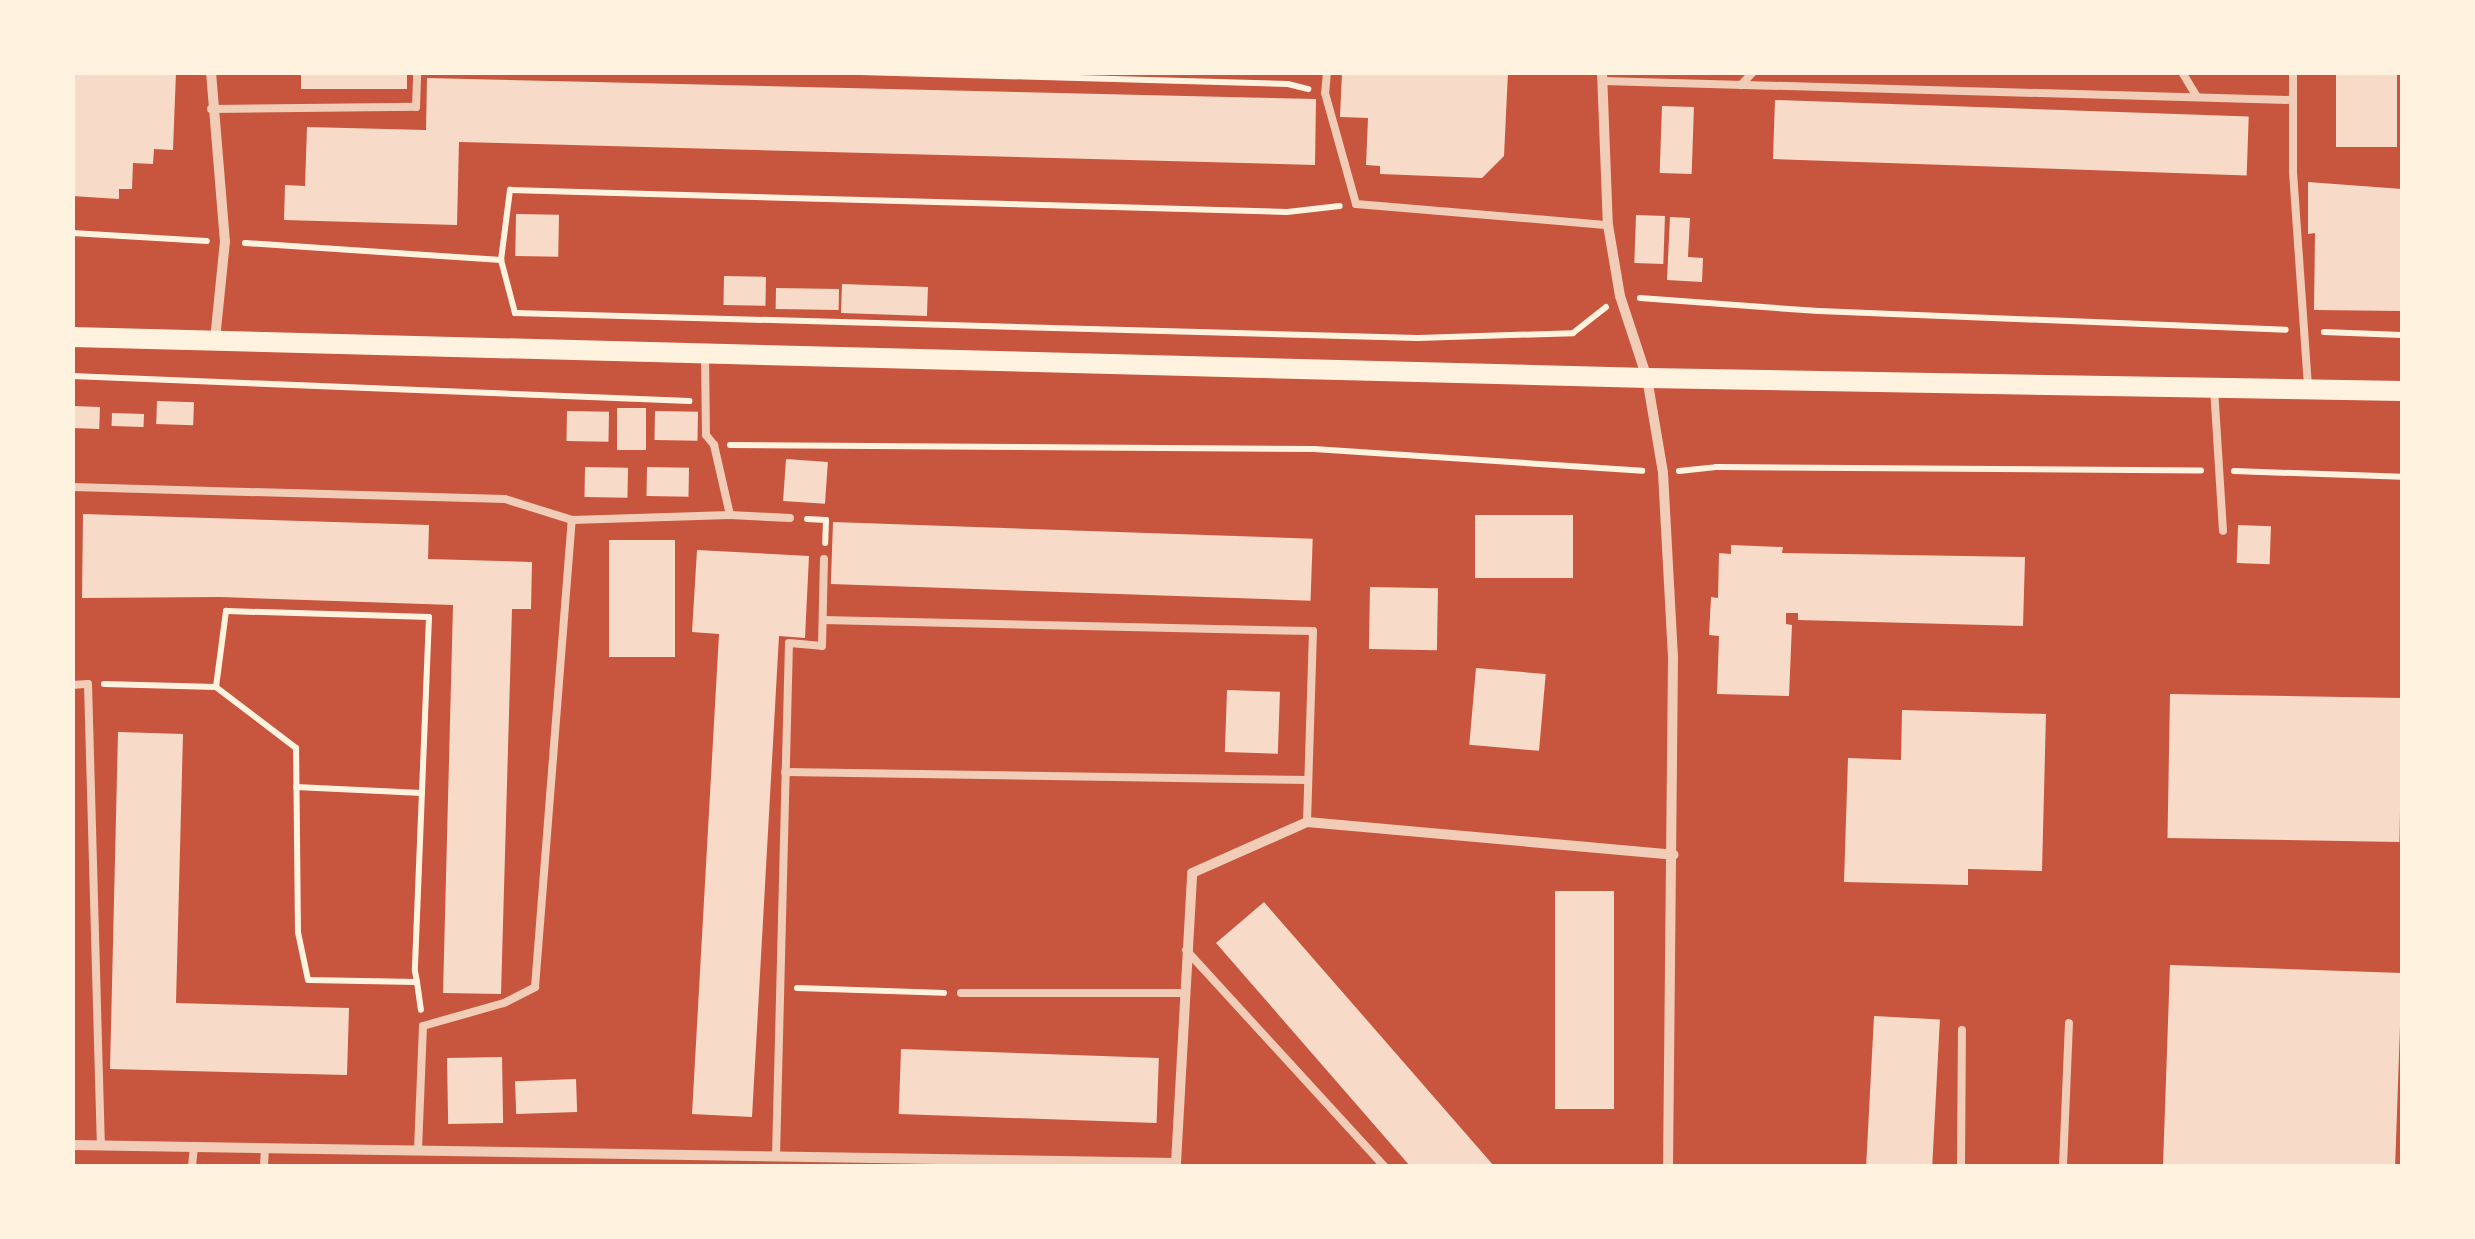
<!DOCTYPE html>
<style>
body{margin:0}
#map{position:relative;width:2475px;height:1239px;overflow:hidden;background:#c8553d;font-family:Overpass,sans-serif}
div>[style]{position:absolute}
.building>*{inset:0;background:#f7dbc8;transform-origin:0 0}
.path>*{height:6px;margin:-3px;padding:0 3px;transform-origin:3px;border-radius:3px;background:#fff3e0}
.service>*{height:8px;margin:-4px;padding:0 4px;transform-origin:4px;border-radius:4px;background:#f1ccb7}
.minor>*{height:10px;margin:-5px;padding:0 5px;transform-origin:5px;border-radius:5px;background:#f1ccb7}
.secondary>*{height:20px;margin:-10px;padding:0 10px;transform-origin:10px;border-radius:10px;background:#fff3e0}
span{translate:-50% -50%;white-space:nowrap;text-align:center;line-height:1.15;-webkit-text-stroke:10px #fff3e0;paint-order:stroke}
.frame{position:absolute;inset:0;border:75px solid #fff3e0;pointer-events:none}
</style>
<div id="map">
<div class="building">
<i style="clip-path:polygon(72px 72px,176px 72px,173px 150px,154px 149px,153px 164px,133px 163px,132px 189px,119px 189px,119px 199px,72px 196px)"></i>
<i style="left:301px;top:72px;width:106px;height:17px"></i>
<i style="clip-path:polygon(1342px 72px,1508px 72px,1504px 156px,1482px 178px,1380px 174px,1380px 166px,1366px 165px,1368px 118px,1340px 117px)"></i>
<i style="left:2336px;top:72px;width:61px;height:75px"></i>
<i style="clip-path:polygon(427px 78px,1316px 99px,1315px 165px,459px 142px,457px 225px,284px 220px,285px 185px,305px 186px,307px 127px,426px 130px)"></i>
<i style="left:1775px;top:100px;width:474px;height:59px;rotate:2deg"></i>
<i style="left:1662px;top:106px;width:32px;height:67px;rotate:2deg"></i>
<i style="clip-path:polygon(2308px 182px,2402px 189px,2402px 311px,2314px 310px,2315px 233px,2308px 234px)"></i>
<i style="left:516px;top:214px;width:43px;height:42px;rotate:1deg"></i>
<i style="left:1636px;top:215px;width:29px;height:48px;rotate:2deg"></i>
<i style="clip-path:polygon(1670px 217px,1690px 218px,1688px 257px,1703px 258px,1702px 282px,1667px 280px)"></i>
<i style="left:724px;top:276px;width:42px;height:29px;rotate:1deg"></i>
<i style="left:842px;top:284px;width:86px;height:29px;rotate:2deg"></i>
<i style="left:776px;top:288px;width:63px;height:21px;rotate:1deg"></i>
<i style="left:157px;top:401px;width:37px;height:23px;rotate:2deg"></i>
<i style="left:73px;top:406px;width:27px;height:22px;rotate:2deg"></i>
<i style="left:617px;top:408px;width:29px;height:42px"></i>
<i style="left:567px;top:411px;width:42px;height:30px;rotate:1deg"></i>
<i style="left:655px;top:411px;width:43px;height:29px;rotate:1deg"></i>
<i style="left:112px;top:413px;width:32px;height:13px;rotate:2deg"></i>
<i style="left:786px;top:459px;width:42px;height:42px;rotate:4deg"></i>
<i style="left:585px;top:467px;width:43px;height:30px;rotate:1deg"></i>
<i style="left:647px;top:467px;width:42px;height:29px;rotate:1deg"></i>
<i style="clip-path:polygon(83px 514px,429px 525px,428px 559px,532px 562px,531px 609px,512px 609px,501px 994px,443px 993px,453px 605px,220px 597px,82px 598px)"></i>
<i style="left:1475px;top:515px;width:98px;height:63px"></i>
<i style="left:833px;top:522px;width:480px;height:62px;rotate:2deg"></i>
<i style="left:2238px;top:525px;width:33px;height:38px;rotate:2deg"></i>
<i style="left:609px;top:540px;width:66px;height:117px"></i>
<i style="clip-path:polygon(1731px 545px,1783px 547px,1782px 553px,2025px 557px,2023px 626px,1798px 620px,1798px 613px,1786px 613px,1786px 624px,1792px 625px,1789px 696px,1717px 694px,1719px 636px,1709px 635px,1711px 597px,1718px 598px,1719px 553px,1731px 554px)"></i>
<i style="clip-path:polygon(697px 550px,809px 556px,805px 638px,779px 636px,752px 1117px,692px 1114px,719px 634px,692px 632px)"></i>
<i style="left:1370px;top:587px;width:68px;height:62px;rotate:1deg"></i>
<i style="left:1476px;top:668px;width:70px;height:77px;rotate:5deg"></i>
<i style="left:1227px;top:690px;width:53px;height:62px;rotate:2deg"></i>
<i style="left:2170px;top:694px;width:232px;height:144px;rotate:1deg"></i>
<i style="clip-path:polygon(1902px 710px,2046px 714px,2042px 871px,1968px 869px,1968px 885px,1844px 882px,1848px 758px,1901px 760px)"></i>
<i style="clip-path:polygon(118px 732px,183px 734px,176px 1003px,349px 1008px,347px 1075px,110px 1069px)"></i>
<i style="left:1555px;top:891px;width:59px;height:218px"></i>
<i style="clip-path:polygon(1264px 902px,1494px 1166px,1410px 1166px,1216px 943px)"></i>
<i style="left:2170px;top:965px;width:232px;height:201px;rotate:2deg"></i>
<i style="left:1874px;top:1016px;width:66px;height:150px;rotate:3deg"></i>
<i style="left:901px;top:1049px;width:258px;height:65px;rotate:2deg"></i>
<i style="left:502px;top:1057px;width:66px;height:55px;rotate:89deg"></i>
<i style="left:576px;top:1079px;width:33px;height:61px;rotate:88deg"></i>
</div>
<div class="path">
<i style="left:860px;top:72px;width:428px;rotate:1.6deg"></i>
<i style="left:1288px;top:84px;width:21px;rotate:14deg"></i>
<i style="left:72px;top:233px;width:135px;rotate:3.4deg"></i>
<i style="left:245px;top:243px;width:257px;rotate:3.8deg"></i>
<i style="left:501px;top:260px;width:55px;rotate:75.2deg"></i>
<i style="left:515px;top:313px;width:903px;rotate:1.59deg"></i>
<i style="left:1418px;top:338px;width:155px;rotate:-1.8deg"></i>
<i style="left:1573px;top:333px;width:42px;rotate:-38.2deg"></i>
<i style="left:501px;top:260px;width:71px;rotate:-82.7deg"></i>
<i style="left:510px;top:190px;width:777px;rotate:1.62deg"></i>
<i style="left:1287px;top:212px;width:53px;rotate:-6.5deg"></i>
<i style="left:1640px;top:298px;width:179px;rotate:4.2deg"></i>
<i style="left:1819px;top:311px;width:467px;rotate:2.3deg"></i>
<i style="left:2324px;top:332px;width:78px;rotate:2.2deg"></i>
<i style="left:72px;top:376px;width:618px;rotate:2.32deg"></i>
<i style="left:730px;top:445px;width:584px;rotate:0.39deg"></i>
<i style="left:1314px;top:449px;width:329px;rotate:3.8deg"></i>
<i style="left:1679px;top:471px;width:37px;rotate:-6deg"></i>
<i style="left:1716px;top:467px;width:485px;rotate:0.4deg"></i>
<i style="left:2234px;top:471px;width:168px;rotate:2deg"></i>
<i style="left:807px;top:519px;width:19px;rotate:3deg"></i>
<i style="left:826px;top:520px;width:23px;rotate:92deg"></i>
<i style="left:104px;top:684px;width:112px;rotate:1.5deg"></i>
<i style="left:296px;top:787px;width:126px;rotate:2.7deg"></i>
<i style="left:417px;top:982px;width:109px;rotate:-178.9deg"></i>
<i style="left:308px;top:980px;width:49px;rotate:-101.8deg"></i>
<i style="left:298px;top:932px;width:184px;rotate:-90.6deg"></i>
<i style="left:296px;top:748px;width:101px;rotate:-142.7deg"></i>
<i style="left:216px;top:687px;width:77px;rotate:-82.5deg"></i>
<i style="left:226px;top:611px;width:203px;rotate:1.7deg"></i>
<i style="left:429px;top:617px;width:354px;rotate:92.3deg"></i>
<i style="left:415px;top:971px;width:11px;rotate:80deg"></i>
<i style="left:417px;top:982px;width:28px;rotate:82deg"></i>
<i style="left:797px;top:988px;width:147px;rotate:1.9deg"></i>
</div>
<div class="service">
<i style="left:1327px;top:72px;width:21px;rotate:95deg"></i>
<i style="left:1325px;top:93px;width:115px;rotate:74.4deg"></i>
<i style="left:1356px;top:204px;width:253px;rotate:4.8deg"></i>
<i style="left:2182px;top:72px;width:29px;rotate:59deg"></i>
<i style="left:2293px;top:72px;width:100px;rotate:90deg"></i>
<i style="left:2293px;top:172px;width:216px;rotate:86deg"></i>
<i style="left:1602px;top:81px;width:691px;rotate:1.58deg"></i>
<i style="left:1741px;top:85px;width:18px;rotate:-47deg"></i>
<i style="left:211px;top:109px;width:205px;rotate:-0.6deg"></i>
<i style="left:416px;top:107px;width:35px;rotate:-88deg"></i>
<i style="left:705px;top:354px;width:81px;rotate:89.3deg"></i>
<i style="left:706px;top:435px;width:13px;rotate:51deg"></i>
<i style="left:714px;top:445px;width:72px;rotate:77.1deg"></i>
<i style="left:2214px;top:388px;width:143px;rotate:86.4deg"></i>
<i style="left:72px;top:487px;width:433px;rotate:1.6deg"></i>
<i style="left:505px;top:499px;width:70px;rotate:17.4deg"></i>
<i style="left:572px;top:520px;width:158px;rotate:-1.8deg"></i>
<i style="left:730px;top:515px;width:60px;rotate:2.9deg"></i>
<i style="left:823px;top:620px;width:490px;rotate:1.3deg"></i>
<i style="left:1313px;top:631px;width:191px;rotate:91.8deg"></i>
<i style="left:72px;top:685px;width:16px;rotate:-4deg"></i>
<i style="left:88px;top:684px;width:461px;rotate:88.4deg"></i>
<i style="left:785px;top:772px;width:523px;rotate:0.88deg"></i>
<i style="left:1186px;top:950px;width:293px;rotate:47.5deg"></i>
<i style="left:961px;top:993px;width:222px"></i>
<i style="left:418px;top:1150px;width:124px;rotate:-87.7deg"></i>
<i style="left:423px;top:1026px;width:84px;rotate:-15.9deg"></i>
<i style="left:504px;top:1003px;width:35px;rotate:-27deg"></i>
<i style="left:535px;top:987px;width:468px;rotate:-85.5deg"></i>
<i style="left:776px;top:1156px;width:513px;rotate:-88.55deg"></i>
<i style="left:789px;top:643px;width:33px;rotate:5deg"></i>
<i style="left:822px;top:646px;width:87px;rotate:-88.7deg"></i>
<i style="left:192px;top:1166px;width:20px;rotate:-84deg"></i>
<i style="left:264px;top:1166px;width:18px;rotate:-87deg"></i>
<i style="left:1961px;top:1166px;width:136px;rotate:-89.6deg"></i>
<i style="left:2063px;top:1166px;width:143px;rotate:-87.6deg"></i>
</div>
<div class="minor">
<i style="left:211px;top:72px;width:170px;rotate:85.3deg"></i>
<i style="left:225px;top:241px;width:100px;rotate:95.8deg"></i>
<i style="left:1602px;top:72px;width:153px;rotate:87.8deg"></i>
<i style="left:1608px;top:225px;width:72px;rotate:80.4deg"></i>
<i style="left:1620px;top:296px;width:86px;rotate:71.8deg"></i>
<i style="left:1647px;top:378px;width:96px;rotate:80.4deg"></i>
<i style="left:1663px;top:473px;width:184px;rotate:86.9deg"></i>
<i style="left:1673px;top:657px;width:509px;rotate:90.56deg"></i>
<i style="left:72px;top:1145px;width:1104px;rotate:0.93deg"></i>
<i style="left:1176px;top:1163px;width:290px;rotate:-86.8deg"></i>
<i style="left:1192px;top:873px;width:126px;rotate:-23.9deg"></i>
<i style="left:1307px;top:822px;width:368px;rotate:5.1deg"></i>
</div>
<div class="secondary">
<i style="left:72px;top:337px;width:1576px;rotate:1.49deg"></i>
<i style="left:1647px;top:378px;width:755px;rotate:0.99deg"></i>
</div>
<div class="frame"></div>
</div>
